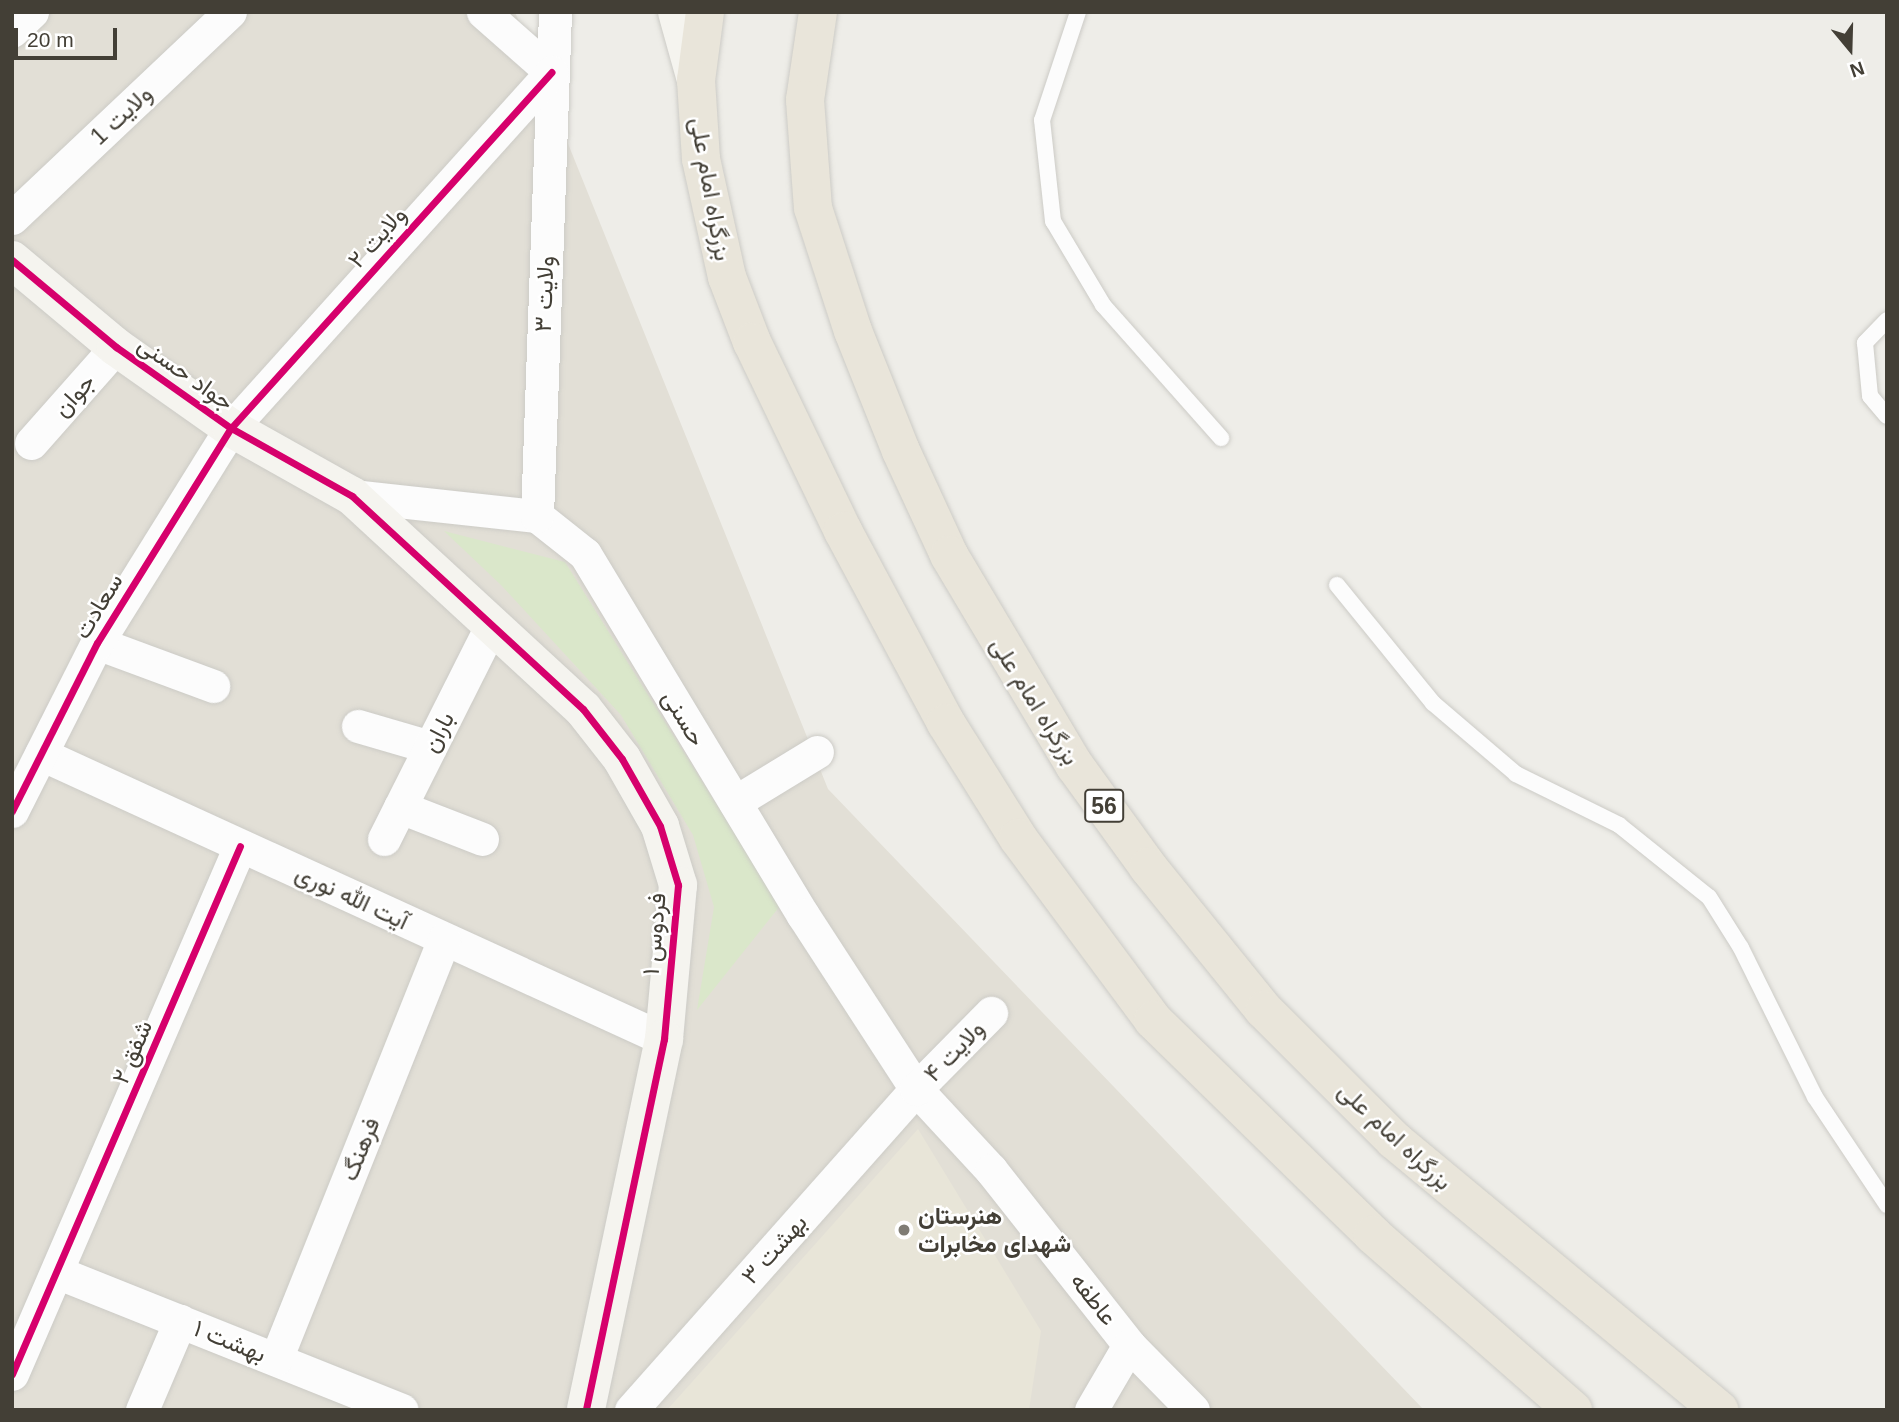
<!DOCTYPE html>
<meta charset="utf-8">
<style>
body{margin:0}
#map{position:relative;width:1899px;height:1422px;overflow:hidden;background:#eeede8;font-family:Arial,Vazirmatn,sans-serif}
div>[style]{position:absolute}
.residential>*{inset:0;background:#e2dfd6}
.education>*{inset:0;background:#e8e5d8}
.green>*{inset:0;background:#dae7ca}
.roads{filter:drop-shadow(0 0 2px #cccbc6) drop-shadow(0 0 2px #cccbc6)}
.lane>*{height:16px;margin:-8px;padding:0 8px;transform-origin:8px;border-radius:8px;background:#fcfcfc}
.street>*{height:33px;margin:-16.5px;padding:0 16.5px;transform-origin:16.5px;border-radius:16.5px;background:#fcfcfc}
.secondary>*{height:38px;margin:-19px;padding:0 19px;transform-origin:19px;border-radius:19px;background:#f5f4ef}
.highway>*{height:38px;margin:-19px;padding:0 19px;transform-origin:19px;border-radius:19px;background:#e9e5da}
.cycleway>*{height:7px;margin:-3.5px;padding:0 3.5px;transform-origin:3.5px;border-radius:3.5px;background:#d6006c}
.dots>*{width:19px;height:19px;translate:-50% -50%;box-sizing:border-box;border:4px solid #fff;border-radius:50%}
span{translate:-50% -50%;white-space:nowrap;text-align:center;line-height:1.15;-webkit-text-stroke:5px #fff;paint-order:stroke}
.shield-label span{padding:2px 5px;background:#fff;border:2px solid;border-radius:5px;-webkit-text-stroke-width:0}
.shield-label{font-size:23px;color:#433f36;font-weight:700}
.street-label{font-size:24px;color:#433f36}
.poi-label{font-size:24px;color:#433f36;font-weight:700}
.left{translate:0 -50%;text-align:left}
.frame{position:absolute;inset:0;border:14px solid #433f36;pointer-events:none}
.north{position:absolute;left:1815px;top:14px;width:70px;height:70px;-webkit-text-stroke:5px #fff;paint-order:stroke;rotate:161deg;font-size:19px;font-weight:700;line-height:28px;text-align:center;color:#433f36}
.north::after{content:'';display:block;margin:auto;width:24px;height:32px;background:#433f36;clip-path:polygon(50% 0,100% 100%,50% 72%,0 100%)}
.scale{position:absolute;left:14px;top:28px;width:103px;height:32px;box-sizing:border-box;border:4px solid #433f36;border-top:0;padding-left:9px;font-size:21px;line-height:24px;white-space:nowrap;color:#433f36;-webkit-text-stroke:5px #fff;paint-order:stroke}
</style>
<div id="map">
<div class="residential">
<i style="clip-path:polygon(12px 12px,515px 12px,828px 789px,1424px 1410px,12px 1410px)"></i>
</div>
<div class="education">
<i style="clip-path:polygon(918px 1129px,1041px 1331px,1029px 1410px,667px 1410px)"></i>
</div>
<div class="green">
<i style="clip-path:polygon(444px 531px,565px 562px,780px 906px,697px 1010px,714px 907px,693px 835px,621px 715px,501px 585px)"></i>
</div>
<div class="roads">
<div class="lane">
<i style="left:1078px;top:12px;width:114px;rotate:108.4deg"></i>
<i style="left:1042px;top:120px;width:102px;rotate:83.8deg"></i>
<i style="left:1053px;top:221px;width:98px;rotate:59.2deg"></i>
<i style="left:1103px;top:305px;width:178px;rotate:48.4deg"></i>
<i style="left:1887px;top:320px;width:32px;rotate:134deg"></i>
<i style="left:1865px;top:343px;width:53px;rotate:84.6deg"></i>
<i style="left:1870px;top:396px;width:26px;rotate:50deg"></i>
<i style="left:1337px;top:585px;width:152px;rotate:50.9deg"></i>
<i style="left:1433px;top:703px;width:109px;rotate:40.5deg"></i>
<i style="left:1516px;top:774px;width:115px;rotate:26.3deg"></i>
<i style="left:1619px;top:825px;width:115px;rotate:38.7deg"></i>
<i style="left:1709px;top:897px;width:60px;rotate:57.9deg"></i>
<i style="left:1741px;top:948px;width:166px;rotate:63.6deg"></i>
<i style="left:1815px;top:1097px;width:130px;rotate:56.3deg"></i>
</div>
<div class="street">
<i style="left:483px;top:12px;width:91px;rotate:41.4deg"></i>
<i style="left:12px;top:31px;width:28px;rotate:-44deg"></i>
<i style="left:12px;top:218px;width:300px;rotate:-43.4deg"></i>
<i style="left:31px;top:443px;width:128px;rotate:-48.5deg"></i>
<i style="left:352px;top:496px;width:186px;rotate:6.2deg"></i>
<i style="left:537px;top:516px;width:61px;rotate:38.4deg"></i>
<i style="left:585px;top:554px;width:422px;rotate:58.9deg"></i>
<i style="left:803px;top:915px;width:207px;rotate:57deg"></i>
<i style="left:916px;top:1089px;width:110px;rotate:47.2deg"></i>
<i style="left:991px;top:1170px;width:223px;rotate:51.7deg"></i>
<i style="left:1129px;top:1345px;width:91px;rotate:45.4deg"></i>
<i style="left:537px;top:516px;width:504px;rotate:-87.95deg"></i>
<i style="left:97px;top:643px;width:124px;rotate:20.3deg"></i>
<i style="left:358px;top:726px;width:75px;rotate:16.3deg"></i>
<i style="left:41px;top:754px;width:685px;rotate:24.58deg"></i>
<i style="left:735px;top:802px;width:96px;rotate:-31.4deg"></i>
<i style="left:400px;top:807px;width:88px;rotate:21.3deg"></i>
<i style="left:12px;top:811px;width:188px;rotate:-63.2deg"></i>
<i style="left:97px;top:643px;width:253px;rotate:-58.1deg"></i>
<i style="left:231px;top:428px;width:479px;rotate:-48deg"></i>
<i style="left:384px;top:839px;width:241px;rotate:-63.3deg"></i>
<i style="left:59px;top:1273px;width:369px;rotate:21.8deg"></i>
<i style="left:276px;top:1359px;width:452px;rotate:-68.2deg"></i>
<i style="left:12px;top:1374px;width:575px;rotate:-66.64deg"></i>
<i style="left:142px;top:1410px;width:97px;rotate:-66.9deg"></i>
<i style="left:631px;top:1410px;width:429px;rotate:-48.4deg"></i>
<i style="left:916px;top:1089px;width:107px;rotate:-45.4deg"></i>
<i style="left:1091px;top:1410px;width:75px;rotate:-59.7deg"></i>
</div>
<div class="secondary">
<i style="left:677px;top:12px;width:71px;rotate:74.4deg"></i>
<i style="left:12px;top:260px;width:136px;rotate:39.9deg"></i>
<i style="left:116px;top:347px;width:141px;rotate:35.2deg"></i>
<i style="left:231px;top:428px;width:139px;rotate:29.3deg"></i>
<i style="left:352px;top:496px;width:314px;rotate:42.7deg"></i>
<i style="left:583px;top:709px;width:63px;rotate:52deg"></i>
<i style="left:622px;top:759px;width:77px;rotate:60.4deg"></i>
<i style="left:660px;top:826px;width:62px;rotate:73deg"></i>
<i style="left:678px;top:885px;width:155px;rotate:95.2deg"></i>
<i style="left:664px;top:1039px;width:379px;rotate:101.9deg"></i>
</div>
<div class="highway">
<i style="left:705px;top:12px;width:69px;rotate:97.5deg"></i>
<i style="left:696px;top:80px;width:79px;rotate:86.4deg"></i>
<i style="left:701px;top:159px;width:121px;rotate:77.6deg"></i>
<i style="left:727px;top:277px;width:70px;rotate:69deg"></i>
<i style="left:752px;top:342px;width:210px;rotate:64.3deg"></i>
<i style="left:843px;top:531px;width:218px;rotate:61.8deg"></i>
<i style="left:946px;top:723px;width:136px;rotate:57.9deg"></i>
<i style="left:1018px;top:838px;width:227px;rotate:53.4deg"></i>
<i style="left:1153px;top:1020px;width:308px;rotate:44.3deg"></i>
<i style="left:1373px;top:1235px;width:266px;rotate:41.2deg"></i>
<i style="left:818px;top:12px;width:89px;rotate:98.4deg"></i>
<i style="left:805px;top:100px;width:108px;rotate:85.8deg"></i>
<i style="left:813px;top:208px;width:129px;rotate:72deg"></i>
<i style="left:853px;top:331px;width:129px;rotate:68.2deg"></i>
<i style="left:901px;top:451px;width:115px;rotate:65.2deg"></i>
<i style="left:949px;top:555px;width:246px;rotate:59.2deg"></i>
<i style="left:1075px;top:766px;width:125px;rotate:54.1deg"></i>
<i style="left:1148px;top:867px;width:184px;rotate:51deg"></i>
<i style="left:1264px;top:1010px;width:184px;rotate:45deg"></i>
<i style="left:1394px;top:1140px;width:423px;rotate:39.7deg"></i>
</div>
</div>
<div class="cycleway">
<i style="left:12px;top:260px;width:136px;rotate:39.9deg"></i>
<i style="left:116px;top:347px;width:141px;rotate:35.2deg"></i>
<i style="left:231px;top:428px;width:139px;rotate:29.3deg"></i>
<i style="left:352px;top:496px;width:314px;rotate:42.7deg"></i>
<i style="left:583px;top:709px;width:63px;rotate:52deg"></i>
<i style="left:622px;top:759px;width:77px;rotate:60.4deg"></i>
<i style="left:660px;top:826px;width:62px;rotate:73deg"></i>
<i style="left:678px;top:885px;width:155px;rotate:95.2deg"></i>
<i style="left:664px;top:1039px;width:379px;rotate:101.9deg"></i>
<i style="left:12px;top:811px;width:188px;rotate:-63.2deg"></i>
<i style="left:97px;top:643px;width:253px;rotate:-58.1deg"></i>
<i style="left:231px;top:428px;width:479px;rotate:-48deg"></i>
<i style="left:12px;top:1374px;width:575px;rotate:-66.64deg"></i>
</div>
<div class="dots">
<i style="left:904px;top:1230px;background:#7f7c74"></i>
</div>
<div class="shield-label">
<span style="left:1104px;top:806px">56</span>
</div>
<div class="street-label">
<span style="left:121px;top:115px;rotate:-43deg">ولایت 1</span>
<span style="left:711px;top:189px;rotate:80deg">بزرگراه امام علی</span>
<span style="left:377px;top:237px;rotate:-48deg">ولایت ۲</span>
<span style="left:544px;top:294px;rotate:-88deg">ولایت ۳</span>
<span style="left:186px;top:373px;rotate:35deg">جواد حسنی</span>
<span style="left:74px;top:395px;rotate:-48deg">جوان</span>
<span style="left:98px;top:606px;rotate:-59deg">سعادت</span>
<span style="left:1035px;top:701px;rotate:58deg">بزرگراه امام علی</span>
<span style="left:684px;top:718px;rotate:59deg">حسنی</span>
<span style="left:438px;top:732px;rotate:-63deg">باران</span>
<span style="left:352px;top:897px;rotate:25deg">آیت الله نوری</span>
<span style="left:654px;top:934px;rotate:-85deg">فردوس ۱</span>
<span style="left:954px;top:1051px;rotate:-46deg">ولایت ۴</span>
<span style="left:132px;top:1052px;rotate:-67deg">شفق ۲</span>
<span style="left:1395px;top:1136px;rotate:43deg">بزرگراه امام علی</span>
<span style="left:360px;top:1149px;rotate:-68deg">فرهنگ</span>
<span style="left:774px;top:1249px;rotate:-48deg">بهشت ۳</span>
<span style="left:1094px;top:1299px;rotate:52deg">عاطفه</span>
<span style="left:230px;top:1341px;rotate:22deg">بهشت ۱</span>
</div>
<div class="poi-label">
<span class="left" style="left:918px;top:1230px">هنرستان<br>شهدای مخابرات</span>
</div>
<div class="frame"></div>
<div class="north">N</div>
<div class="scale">20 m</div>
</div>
